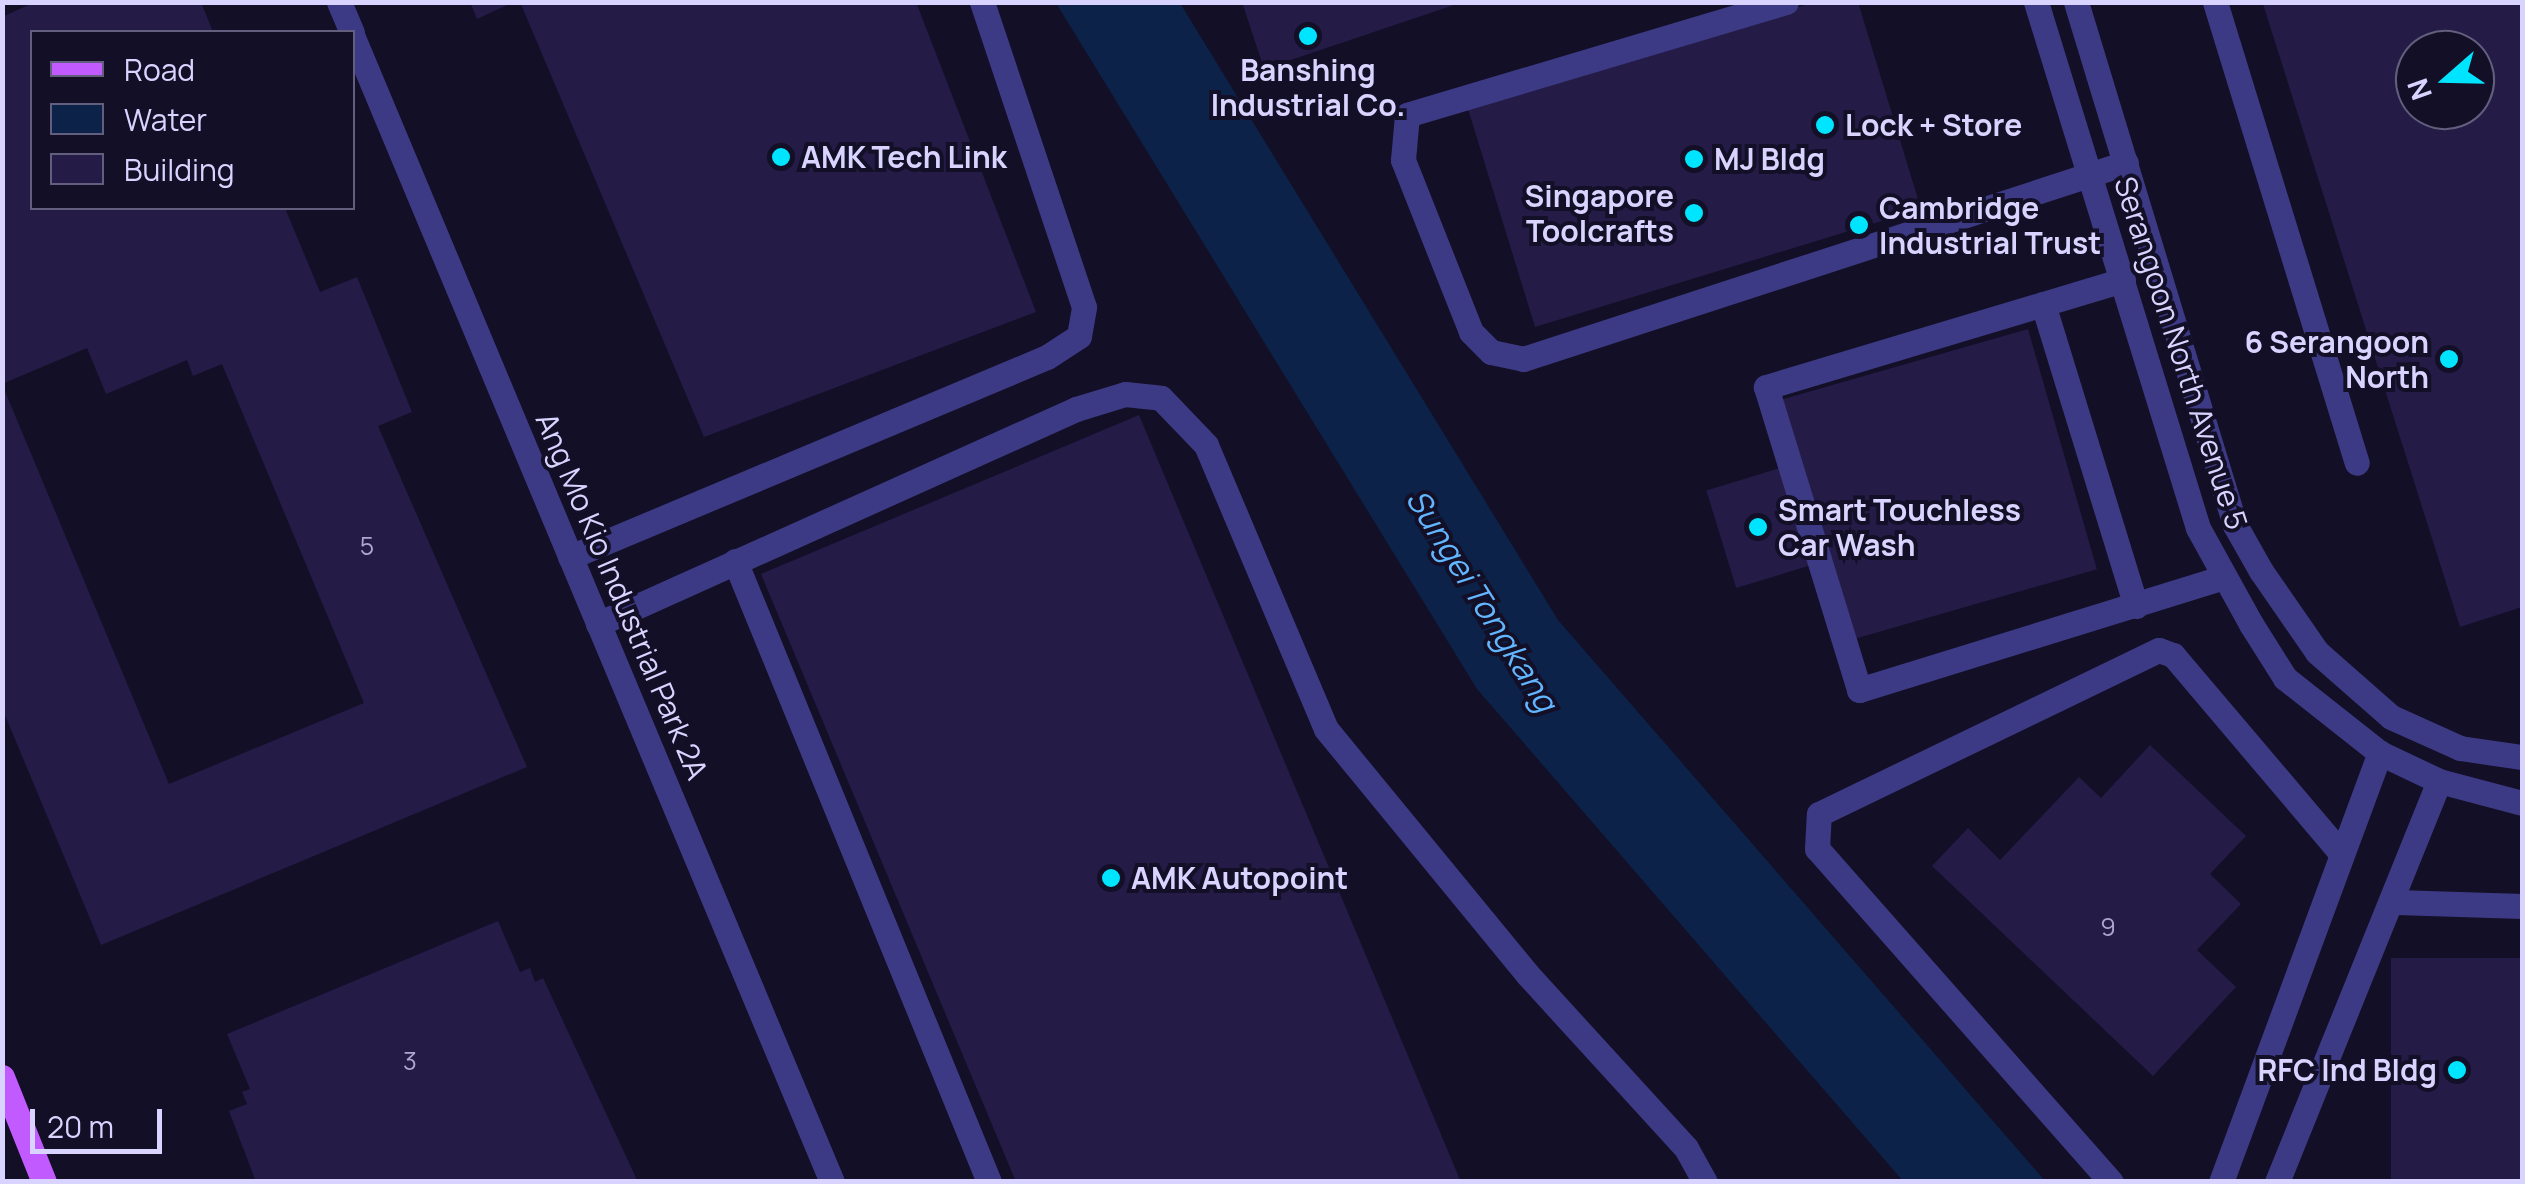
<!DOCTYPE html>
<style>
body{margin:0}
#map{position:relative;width:2525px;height:1184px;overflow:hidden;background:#130f26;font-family:Manrope,sans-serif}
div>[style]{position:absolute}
.water>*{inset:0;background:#0c2248}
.building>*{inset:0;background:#241b47;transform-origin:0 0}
.minor>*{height:25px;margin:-12.5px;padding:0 12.5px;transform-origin:12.5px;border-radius:12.5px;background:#3d3a85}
.major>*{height:25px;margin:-12.5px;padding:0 12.5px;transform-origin:12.5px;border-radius:12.5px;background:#c25bff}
.dots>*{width:28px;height:28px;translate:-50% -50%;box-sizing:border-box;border:5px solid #130f26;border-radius:50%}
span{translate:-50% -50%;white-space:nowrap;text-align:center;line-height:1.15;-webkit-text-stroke:8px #130f26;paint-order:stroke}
.number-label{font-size:25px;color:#aca6d1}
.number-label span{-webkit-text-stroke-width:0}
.poi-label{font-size:30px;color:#d9d4ff;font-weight:700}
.left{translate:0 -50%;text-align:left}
.right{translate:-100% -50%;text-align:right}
.street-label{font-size:30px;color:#d9d4ff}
.water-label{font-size:32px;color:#62b6ff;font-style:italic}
.frame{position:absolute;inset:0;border:5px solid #d9d4ff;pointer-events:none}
.legend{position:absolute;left:30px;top:30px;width:325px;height:180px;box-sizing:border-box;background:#130f26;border:2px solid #625e7d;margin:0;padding:12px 18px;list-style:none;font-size:30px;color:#d9d4ff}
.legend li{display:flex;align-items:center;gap:20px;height:50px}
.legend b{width:50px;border:2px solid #625e7d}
.north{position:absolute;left:2395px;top:30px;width:100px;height:100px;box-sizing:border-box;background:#130f26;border:2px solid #625e7d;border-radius:50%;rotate:250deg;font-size:28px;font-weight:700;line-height:40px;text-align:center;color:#d9d4ff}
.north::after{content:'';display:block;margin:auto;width:35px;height:45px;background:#00e5ff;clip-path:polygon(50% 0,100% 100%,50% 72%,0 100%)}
.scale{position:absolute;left:30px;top:1109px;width:132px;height:45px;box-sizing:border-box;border:5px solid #d9d4ff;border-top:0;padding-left:12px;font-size:30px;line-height:35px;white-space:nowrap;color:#d9d4ff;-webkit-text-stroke:8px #130f26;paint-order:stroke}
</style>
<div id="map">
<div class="water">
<i style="clip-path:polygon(1056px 3px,1180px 3px,1558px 620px,2045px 1181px,1903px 1181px,1477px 689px)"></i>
</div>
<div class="building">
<i style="clip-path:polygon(35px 2px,201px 2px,213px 32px,32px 32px,32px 208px,285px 208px,320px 292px,357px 277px,412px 412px,378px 426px,527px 767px,101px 945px,2px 708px,2px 384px,169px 784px,364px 703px,222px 364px,193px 376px,187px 360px,106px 394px,87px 348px,2px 384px,2px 17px)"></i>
<i style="clip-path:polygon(470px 2px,514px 2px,477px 19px)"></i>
<i style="clip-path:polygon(520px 2px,916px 2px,1036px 312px,704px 437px)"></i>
<i style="clip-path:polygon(1242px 2px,1460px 2px,1460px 3px,1264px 69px)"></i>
<i style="clip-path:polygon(1815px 2px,1858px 2px,1921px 209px,1535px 327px,1468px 109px)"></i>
<i style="clip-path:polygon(evenodd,2522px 2px,2522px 607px,2460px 627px,2263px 4px,2522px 2px,2415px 50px,2475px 50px,2475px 110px,2415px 110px,2415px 50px)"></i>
<i style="left:2028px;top:329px;width:250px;height:257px;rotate:74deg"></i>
<i style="clip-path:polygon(1139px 415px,1461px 1182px,1016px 1182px,761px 574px)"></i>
<i style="left:1780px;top:468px;width:102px;height:77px;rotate:73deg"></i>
<i style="clip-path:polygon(2150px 745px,2246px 836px,2210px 874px,2241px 904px,2197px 950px,2236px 987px,2153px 1076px,1932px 866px,1968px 828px,2000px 860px,2079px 777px,2101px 798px)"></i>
<i style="clip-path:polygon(498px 921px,520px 972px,530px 968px,535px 982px,543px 978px,638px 1182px,256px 1182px,229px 1111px,247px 1104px,242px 1092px,250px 1089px,227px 1034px)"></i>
<i style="left:2391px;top:958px;width:131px;height:224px"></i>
</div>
<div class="minor">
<i style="left:339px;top:2px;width:33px;rotate:67deg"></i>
<i style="left:1786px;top:2px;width:395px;rotate:163.4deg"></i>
<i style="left:1407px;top:115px;width:45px;rotate:95.1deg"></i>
<i style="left:1403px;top:160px;width:185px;rotate:68.4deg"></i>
<i style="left:1471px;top:332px;width:28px;rotate:45deg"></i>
<i style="left:1491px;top:352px;width:33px;rotate:12deg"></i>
<i style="left:1523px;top:359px;width:634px;rotate:-18.01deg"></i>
<i style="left:2036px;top:2px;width:550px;rotate:72.88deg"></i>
<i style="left:2198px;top:528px;width:110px;rotate:61.1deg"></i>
<i style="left:2251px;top:624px;width:64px;rotate:57.8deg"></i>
<i style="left:2285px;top:678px;width:121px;rotate:38.3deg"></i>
<i style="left:2380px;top:753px;width:65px;rotate:25.4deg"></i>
<i style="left:2439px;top:781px;width:86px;rotate:14.8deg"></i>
<i style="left:2076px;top:2px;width:547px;rotate:73.09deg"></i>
<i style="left:2235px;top:525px;width:53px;rotate:60.5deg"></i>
<i style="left:2261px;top:571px;width:98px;rotate:55.3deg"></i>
<i style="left:2317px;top:652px;width:98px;rotate:41.3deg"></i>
<i style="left:2391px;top:717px;width:76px;rotate:24.2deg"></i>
<i style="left:2460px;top:748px;width:63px;rotate:8.3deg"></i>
<i style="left:2215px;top:2px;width:482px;rotate:72.9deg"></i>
<i style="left:352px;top:35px;width:1243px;rotate:67.29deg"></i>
<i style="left:2123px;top:280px;width:373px;rotate:163.3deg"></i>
<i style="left:1766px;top:387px;width:317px;rotate:72.9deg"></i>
<i style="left:1859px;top:690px;width:381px;rotate:-17.2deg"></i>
<i style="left:2043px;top:304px;width:316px;rotate:72.9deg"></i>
<i style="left:570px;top:557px;width:517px;rotate:-22.75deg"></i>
<i style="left:1047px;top:357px;width:38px;rotate:-33deg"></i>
<i style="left:1079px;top:336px;width:29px;rotate:-80deg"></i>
<i style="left:1084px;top:307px;width:322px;rotate:-108.5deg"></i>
<i style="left:735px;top:561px;width:671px;rotate:67.75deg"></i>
<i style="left:598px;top:624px;width:524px;rotate:-24.22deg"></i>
<i style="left:1076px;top:409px;width:51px;rotate:-17deg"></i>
<i style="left:1125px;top:394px;width:36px;rotate:6deg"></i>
<i style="left:1161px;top:398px;width:65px;rotate:46.2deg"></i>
<i style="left:1206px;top:445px;width:308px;rotate:67.1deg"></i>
<i style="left:1326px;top:729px;width:318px;rotate:50.6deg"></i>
<i style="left:1528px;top:975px;width:234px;rotate:47.6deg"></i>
<i style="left:1686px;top:1148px;width:39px;rotate:61deg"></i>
<i style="left:2396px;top:902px;width:126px;rotate:1.8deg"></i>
<i style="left:2111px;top:1182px;width:444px;rotate:-131.4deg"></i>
<i style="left:1817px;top:849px;width:35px;rotate:-87deg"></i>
<i style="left:1819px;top:814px;width:377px;rotate:-25.8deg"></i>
<i style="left:2159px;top:650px;width:15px;rotate:20deg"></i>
<i style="left:2173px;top:655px;width:260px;rotate:49.7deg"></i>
<i style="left:2221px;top:1182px;width:458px;rotate:-69.7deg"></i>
<i style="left:2277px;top:1182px;width:432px;rotate:-68deg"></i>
</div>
<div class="major">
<i style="left:2px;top:1077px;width:113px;rotate:68.2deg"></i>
</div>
<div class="dots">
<i style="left:1308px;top:36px;background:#00e5ff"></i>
<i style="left:1825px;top:125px;background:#00e5ff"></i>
<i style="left:781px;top:157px;background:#00e5ff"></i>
<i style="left:1694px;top:159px;background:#00e5ff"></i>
<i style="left:1694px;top:213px;background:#00e5ff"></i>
<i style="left:1859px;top:225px;background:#00e5ff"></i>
<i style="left:2449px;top:359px;background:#00e5ff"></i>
<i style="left:1758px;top:527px;background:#00e5ff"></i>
<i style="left:1111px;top:878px;background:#00e5ff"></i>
<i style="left:2457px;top:1070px;background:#00e5ff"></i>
</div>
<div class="number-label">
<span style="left:367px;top:546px">5</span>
<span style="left:2108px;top:927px">9</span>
<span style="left:410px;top:1061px">3</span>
</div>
<div class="poi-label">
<span style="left:1308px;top:87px">Banshing<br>Industrial Co.</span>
<span class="left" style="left:1845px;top:125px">Lock + Store</span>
<span class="left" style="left:801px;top:157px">AMK Tech Link</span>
<span class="left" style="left:1714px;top:159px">MJ Bldg</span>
<span class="right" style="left:1674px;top:213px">Singapore<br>Toolcrafts</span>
<span class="left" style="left:1879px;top:225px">Cambridge<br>Industrial Trust</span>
<span class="right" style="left:2429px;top:359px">6 Serangoon<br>North</span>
<span class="left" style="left:1778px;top:527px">Smart Touchless<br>Car Wash</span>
<span class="left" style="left:1131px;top:878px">AMK Autopoint</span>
<span class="right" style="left:2437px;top:1070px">RFC Ind Bldg</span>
</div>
<div class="street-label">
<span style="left:2181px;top:353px;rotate:72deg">Serangoon North Avenue 5</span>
<span style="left:622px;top:596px;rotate:67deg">Ang Mo Kio Industrial Park 2A</span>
</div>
<div class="water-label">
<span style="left:1482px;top:600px;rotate:58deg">Sungei Tongkang</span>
</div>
<div class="frame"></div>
<ul class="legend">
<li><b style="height:12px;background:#c25bff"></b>Road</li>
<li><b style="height:28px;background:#0c2248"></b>Water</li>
<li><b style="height:28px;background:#241b47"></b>Building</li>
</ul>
<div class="north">N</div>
<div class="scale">20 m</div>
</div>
